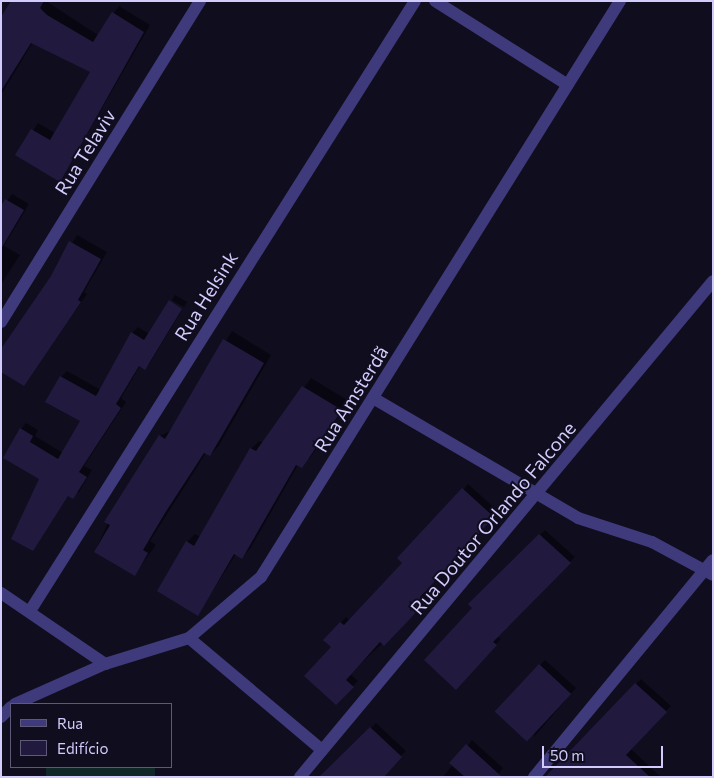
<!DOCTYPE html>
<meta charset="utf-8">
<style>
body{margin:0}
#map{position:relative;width:714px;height:778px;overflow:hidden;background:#100d1e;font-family:Commissioner,sans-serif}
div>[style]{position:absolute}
.green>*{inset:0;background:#102727;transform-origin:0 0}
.shadow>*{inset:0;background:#0007;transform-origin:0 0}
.building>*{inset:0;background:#221a3e;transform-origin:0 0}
.minor>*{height:12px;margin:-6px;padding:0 6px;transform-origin:6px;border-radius:6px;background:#3e3a7b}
span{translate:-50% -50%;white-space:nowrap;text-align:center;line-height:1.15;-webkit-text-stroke:4px #100d1e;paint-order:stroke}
.street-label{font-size:19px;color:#d2ccfd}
.frame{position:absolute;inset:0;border:2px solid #d2ccfd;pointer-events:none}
.legend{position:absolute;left:10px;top:703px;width:162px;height:65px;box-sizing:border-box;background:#100d1e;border:1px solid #5e5977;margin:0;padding:6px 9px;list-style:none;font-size:15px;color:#d2ccfd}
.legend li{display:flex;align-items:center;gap:10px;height:25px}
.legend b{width:25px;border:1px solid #5e5977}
.scale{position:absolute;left:542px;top:746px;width:121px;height:22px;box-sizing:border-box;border:2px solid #d2ccfd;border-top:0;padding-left:6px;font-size:15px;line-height:18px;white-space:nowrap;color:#d2ccfd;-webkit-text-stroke:4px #100d1e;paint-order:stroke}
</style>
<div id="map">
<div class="green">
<i style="left:46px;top:767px;width:109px;height:10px"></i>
</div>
<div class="shadow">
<i style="clip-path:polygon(13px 1px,46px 1px,98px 35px,119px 6px,150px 25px,60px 181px,17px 155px,38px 123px,55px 133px,91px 71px,33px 42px,1px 95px,1px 21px)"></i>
<i style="clip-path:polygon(12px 194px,29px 204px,4px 246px,20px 255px,2px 283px,1px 209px)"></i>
<i style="clip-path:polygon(77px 235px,107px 252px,84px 292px,87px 294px,24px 384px,53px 276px)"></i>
<i style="left:175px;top:295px;width:14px;height:6px;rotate:30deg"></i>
<i style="clip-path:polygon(169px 302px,182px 310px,150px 363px,144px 368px,140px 366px,121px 398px,126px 402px,84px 466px,92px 470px,79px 492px,69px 495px,32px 549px,41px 478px,21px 429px,26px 423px,38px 430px,35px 436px,63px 453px,82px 420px,61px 377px,67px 371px,101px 390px,132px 333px,138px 327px,149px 334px)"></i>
<i style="clip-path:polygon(232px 331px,271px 355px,218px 447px,210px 455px,206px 453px,150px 541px,156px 545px,134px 575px,95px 551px,119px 499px,160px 436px,172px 430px)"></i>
<i style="clip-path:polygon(311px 378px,349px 401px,310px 458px,298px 465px,250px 549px,242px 557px,236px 554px,198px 614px,187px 542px,195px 534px,201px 537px,251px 449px,259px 441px,264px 443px)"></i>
<i style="clip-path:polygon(468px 484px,498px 511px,424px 591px,430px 596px,413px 614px,350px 674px,358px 681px,336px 703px,332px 647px,325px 640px,346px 617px,350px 621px,404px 563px)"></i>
<i style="clip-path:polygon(545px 530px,575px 557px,497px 636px,501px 639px,461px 683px,474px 608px,470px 604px)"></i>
<i style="clip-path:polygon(545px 660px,576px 688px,534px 737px,540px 665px)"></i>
<i style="clip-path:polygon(641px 679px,671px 706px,631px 749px,661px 777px,546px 777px)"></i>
<i style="clip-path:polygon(376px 723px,406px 751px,379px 777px,325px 772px)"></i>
<i style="clip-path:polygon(472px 740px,503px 768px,496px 777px,443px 777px)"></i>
</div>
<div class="building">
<i style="clip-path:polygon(11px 1px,44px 1px,40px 8px,47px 15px,93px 42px,112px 12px,144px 32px,60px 182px,15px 155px,31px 129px,50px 140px,90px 72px,31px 43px,1px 91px,1px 17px)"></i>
<i style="clip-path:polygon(5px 199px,24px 210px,1px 249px,1px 206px)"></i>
<i style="clip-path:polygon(69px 241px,101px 259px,78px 300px,81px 302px,24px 386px,1px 372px,1px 349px,51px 276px)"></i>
<i style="clip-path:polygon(169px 300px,182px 309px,145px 370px,139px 366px,116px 404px,121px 408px,79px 472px,87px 477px,73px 499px,68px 496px,33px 551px,11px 539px,39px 479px,3px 458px,20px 428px,33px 436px,30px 442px,58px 459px,80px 421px,45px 402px,60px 376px,96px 396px,131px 332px,144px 340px)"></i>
<i style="clip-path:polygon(223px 339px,264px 363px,210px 456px,204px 453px,165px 513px,143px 550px,148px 553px,135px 576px,94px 552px,110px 525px,104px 522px,159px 435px,165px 439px)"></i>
<i style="clip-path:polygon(302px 386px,342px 410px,302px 468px,296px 465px,242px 559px,234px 554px,198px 616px,157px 591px,186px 541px,194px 546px,250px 448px,256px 451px)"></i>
<i style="clip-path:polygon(462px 488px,494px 517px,420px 597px,425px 602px,408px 621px,384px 646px,380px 642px,346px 680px,354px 687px,336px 705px,304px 676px,331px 647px,323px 640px,340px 622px,344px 625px,402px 563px,397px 558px)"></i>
<i style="clip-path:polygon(539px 534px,571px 563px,493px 642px,497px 645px,456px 690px,424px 660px,472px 608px,468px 604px)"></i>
<i style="left:539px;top:664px;width:44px;height:65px;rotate:43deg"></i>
<i style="clip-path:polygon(635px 683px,667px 712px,626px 755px,650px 777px,545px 777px)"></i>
<i style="clip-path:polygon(370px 727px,402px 757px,384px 777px,319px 777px)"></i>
<i style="clip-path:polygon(466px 744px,502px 777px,465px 777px,449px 763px)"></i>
</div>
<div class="minor">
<i style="left:435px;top:1px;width:157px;rotate:32.3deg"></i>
<i style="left:1px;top:322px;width:378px;rotate:-58.2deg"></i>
<i style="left:373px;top:398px;width:238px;rotate:30.3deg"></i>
<i style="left:578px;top:518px;width:78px;rotate:18deg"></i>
<i style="left:652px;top:542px;width:69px;rotate:28.4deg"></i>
<i style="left:1px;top:593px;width:126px;rotate:34.3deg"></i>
<i style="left:30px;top:611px;width:721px;rotate:-57.74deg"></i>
<i style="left:189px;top:638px;width:174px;rotate:40.1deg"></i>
<i style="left:15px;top:704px;width:98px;rotate:-24deg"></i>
<i style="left:105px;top:664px;width:88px;rotate:-17.2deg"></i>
<i style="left:189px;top:638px;width:94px;rotate:-40.3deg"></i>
<i style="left:261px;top:577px;width:679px;rotate:-58.07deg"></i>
<i style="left:1px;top:717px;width:14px;rotate:-45deg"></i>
<i style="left:300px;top:777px;width:645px;rotate:-50.22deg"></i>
<i style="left:534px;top:777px;width:281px;rotate:-50.5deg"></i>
</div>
<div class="street-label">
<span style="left:85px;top:152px;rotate:-58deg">Rua Telaviv</span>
<span style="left:206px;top:296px;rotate:-58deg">Rua Helsink</span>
<span style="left:351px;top:399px;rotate:-58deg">Rua Amsterdã</span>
<span style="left:493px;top:518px;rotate:-50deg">Rua Doutor Orlando Falcone</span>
</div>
<div class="frame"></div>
<ul class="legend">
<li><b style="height:6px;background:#3e3a7b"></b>Rua</li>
<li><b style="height:14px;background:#221a3e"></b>Edifício</li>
</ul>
<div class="scale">50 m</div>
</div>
